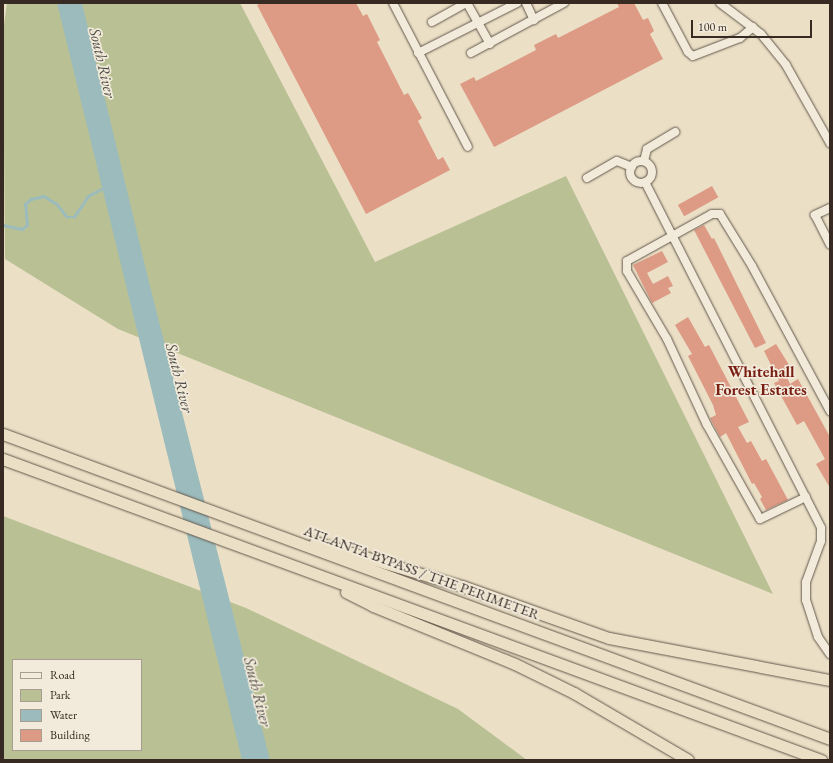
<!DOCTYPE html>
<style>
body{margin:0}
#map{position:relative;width:833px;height:763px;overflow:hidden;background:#ebdfc6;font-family:"EB Garamond",serif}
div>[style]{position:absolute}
.green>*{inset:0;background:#b9c194}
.water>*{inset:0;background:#9bbbbc}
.stream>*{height:2.5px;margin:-1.25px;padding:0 1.25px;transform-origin:1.25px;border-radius:1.25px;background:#9bbbbc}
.building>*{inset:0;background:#dd9a84;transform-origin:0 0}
.roads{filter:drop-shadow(0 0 1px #63574b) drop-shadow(0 0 1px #63574b)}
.minor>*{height:8px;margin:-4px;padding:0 4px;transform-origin:4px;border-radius:4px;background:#f2eada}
.minor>.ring{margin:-4px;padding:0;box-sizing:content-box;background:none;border:8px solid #f2eada;border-radius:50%}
.highway>*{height:11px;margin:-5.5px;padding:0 5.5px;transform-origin:5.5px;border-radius:5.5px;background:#ebdfc6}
span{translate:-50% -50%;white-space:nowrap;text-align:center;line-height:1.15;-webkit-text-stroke:3.5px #f2eada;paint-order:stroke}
.street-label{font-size:15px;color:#362a22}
.water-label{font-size:16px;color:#4f4e48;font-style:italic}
.neighbourhood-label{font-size:16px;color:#7a1f14;font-weight:700}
.frame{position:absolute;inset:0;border:4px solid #362a22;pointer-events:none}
.legend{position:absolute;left:12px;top:659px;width:130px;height:92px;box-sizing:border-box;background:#f2eada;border:1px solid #a79d90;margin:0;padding:5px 7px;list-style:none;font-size:12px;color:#362a22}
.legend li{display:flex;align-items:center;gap:8px;height:20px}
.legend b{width:20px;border:1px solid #a79d90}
.scale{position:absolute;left:691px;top:20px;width:121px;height:18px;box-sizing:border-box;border:2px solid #362a22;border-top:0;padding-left:5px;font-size:12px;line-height:14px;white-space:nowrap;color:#362a22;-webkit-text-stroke:3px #f2eada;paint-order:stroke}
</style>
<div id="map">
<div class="green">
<i style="clip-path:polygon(7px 3px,240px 3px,375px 262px,566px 176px,773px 594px,118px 329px,5px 259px,3px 32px)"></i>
<i style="clip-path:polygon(evenodd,3px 516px,246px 608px,458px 709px,527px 760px,3px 760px,3px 516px,13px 660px,141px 660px,141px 750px,13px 750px,13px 660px)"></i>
</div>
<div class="water">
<i style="clip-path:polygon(57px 3px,82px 3px,148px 278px,270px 760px,242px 760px)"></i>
</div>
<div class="stream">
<i style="left:3px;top:225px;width:19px;rotate:12deg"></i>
<i style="left:22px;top:229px;width:6px;rotate:-39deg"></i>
<i style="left:27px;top:225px;width:21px;rotate:-95deg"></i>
<i style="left:25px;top:204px;width:8px;rotate:-40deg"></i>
<i style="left:31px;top:199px;width:13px;rotate:-13deg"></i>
<i style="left:44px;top:196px;width:15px;rotate:32deg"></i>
<i style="left:57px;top:204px;width:16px;rotate:52deg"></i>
<i style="left:67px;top:217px;width:7px"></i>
<i style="left:74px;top:217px;width:25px;rotate:-56deg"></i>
<i style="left:88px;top:196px;width:17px;rotate:-28deg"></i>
</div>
<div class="building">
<i style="clip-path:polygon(261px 3px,356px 3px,363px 16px,367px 14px,380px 40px,377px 42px,404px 95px,408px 93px,422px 118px,418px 121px,438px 160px,443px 157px,450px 170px,366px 214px,257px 5px)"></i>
<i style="clip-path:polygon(617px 3px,634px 3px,643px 20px,648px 18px,654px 31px,650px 34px,663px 59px,494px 147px,460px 84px,474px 77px,476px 81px,536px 50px,534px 45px,556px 34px,558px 38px,619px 7px)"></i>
<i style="left:712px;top:186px;width:13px;height:39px;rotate:61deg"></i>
<i style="clip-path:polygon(704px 225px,712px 239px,714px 238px,766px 343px,755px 348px,694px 230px)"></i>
<i style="clip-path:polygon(662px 251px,668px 262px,647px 273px,653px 284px,668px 276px,673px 286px,668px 288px,671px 293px,652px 303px,633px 265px)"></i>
<i style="clip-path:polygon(688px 317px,705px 347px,709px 345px,749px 422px,738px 427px,747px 443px,751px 441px,762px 461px,766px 459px,788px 500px,766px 510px,760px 499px,762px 497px,754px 483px,752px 484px,726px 433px,720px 437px,710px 418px,716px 415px,713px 405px,688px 356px,692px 354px,675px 325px)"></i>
<i style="clip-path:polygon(776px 344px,791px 368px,784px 371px,790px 384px,798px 379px,830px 437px,830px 488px,816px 464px,825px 459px,804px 421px,797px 425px,774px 383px,779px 381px,764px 351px)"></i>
</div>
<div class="roads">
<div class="minor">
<i style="left:393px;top:3px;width:162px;rotate:62.5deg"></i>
<i style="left:467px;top:3px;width:47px;rotate:60.7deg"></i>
<i style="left:526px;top:3px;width:19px;rotate:65deg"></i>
<i style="left:662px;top:3px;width:55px;rotate:62deg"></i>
<i style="left:688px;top:52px;width:6px;rotate:39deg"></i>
<i style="left:693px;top:56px;width:50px;rotate:-21deg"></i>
<i style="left:740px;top:38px;width:17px;rotate:-40deg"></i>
<i style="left:720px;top:3px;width:51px;rotate:37.1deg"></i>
<i style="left:761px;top:34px;width:40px;rotate:51deg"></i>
<i style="left:786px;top:65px;width:90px;rotate:60.6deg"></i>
<i style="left:432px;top:22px;width:39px;rotate:-29deg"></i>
<i style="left:418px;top:53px;width:111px;rotate:-26.8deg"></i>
<i style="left:471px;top:53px;width:106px;rotate:-28.3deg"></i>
<i style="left:644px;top:161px;width:12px;rotate:-76deg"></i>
<i style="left:647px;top:149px;width:33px;rotate:-31deg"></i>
<i class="ring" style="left:630px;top:161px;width:14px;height:14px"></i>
<i style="left:587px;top:178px;width:34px;rotate:-30deg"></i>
<i style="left:617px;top:161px;width:16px;rotate:22deg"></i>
<i style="left:645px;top:182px;width:388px;rotate:63deg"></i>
<i style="left:821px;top:528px;width:13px;rotate:90deg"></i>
<i style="left:821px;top:541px;width:44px;rotate:110.1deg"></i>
<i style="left:806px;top:582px;width:18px;rotate:90deg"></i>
<i style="left:806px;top:600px;width:39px;rotate:72deg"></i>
<i style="left:818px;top:637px;width:21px;rotate:55deg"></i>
<i style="left:830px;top:208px;width:17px;rotate:155deg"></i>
<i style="left:815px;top:215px;width:33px;rotate:63deg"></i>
<i style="left:806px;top:497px;width:51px;rotate:154.4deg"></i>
<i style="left:760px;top:519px;width:108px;rotate:-119.4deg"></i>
<i style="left:707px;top:425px;width:95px;rotate:-114.9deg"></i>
<i style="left:667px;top:339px;width:79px;rotate:-120.5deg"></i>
<i style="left:627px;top:271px;width:10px;rotate:-90deg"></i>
<i style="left:627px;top:261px;width:97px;rotate:-28.9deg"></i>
<i style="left:712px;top:214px;width:8px"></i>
<i style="left:720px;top:214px;width:61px;rotate:58.4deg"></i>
<i style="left:752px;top:266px;width:165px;rotate:61.7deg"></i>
</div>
<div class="highway">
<i style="left:3px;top:434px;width:881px;rotate:20.24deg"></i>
<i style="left:3px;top:459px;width:872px;rotate:20.2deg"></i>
<i style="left:315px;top:542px;width:153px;rotate:16.7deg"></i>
<i style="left:462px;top:586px;width:156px;rotate:19.5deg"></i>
<i style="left:609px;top:638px;width:225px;rotate:10.8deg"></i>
<i style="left:346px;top:592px;width:30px;rotate:27deg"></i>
<i style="left:373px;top:606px;width:153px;rotate:22.2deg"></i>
<i style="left:515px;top:664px;width:66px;rotate:26.2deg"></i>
<i style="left:574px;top:693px;width:132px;rotate:30.4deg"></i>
</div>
</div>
<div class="street-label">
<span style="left:422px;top:572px;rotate:20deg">ATLANTA BYPASS / THE PERIMETER</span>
</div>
<div class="water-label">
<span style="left:102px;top:63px;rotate:77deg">South River</span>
<span style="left:179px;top:378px;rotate:76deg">South River</span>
<span style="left:257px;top:692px;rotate:76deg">South River</span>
</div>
<div class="neighbourhood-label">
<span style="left:761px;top:381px">Whitehall<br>Forest Estates</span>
</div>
<div class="frame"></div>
<ul class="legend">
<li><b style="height:5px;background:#f2eada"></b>Road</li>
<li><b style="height:11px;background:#b9c194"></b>Park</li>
<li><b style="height:11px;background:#9bbbbc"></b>Water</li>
<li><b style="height:11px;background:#dd9a84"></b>Building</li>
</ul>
<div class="scale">100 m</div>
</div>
